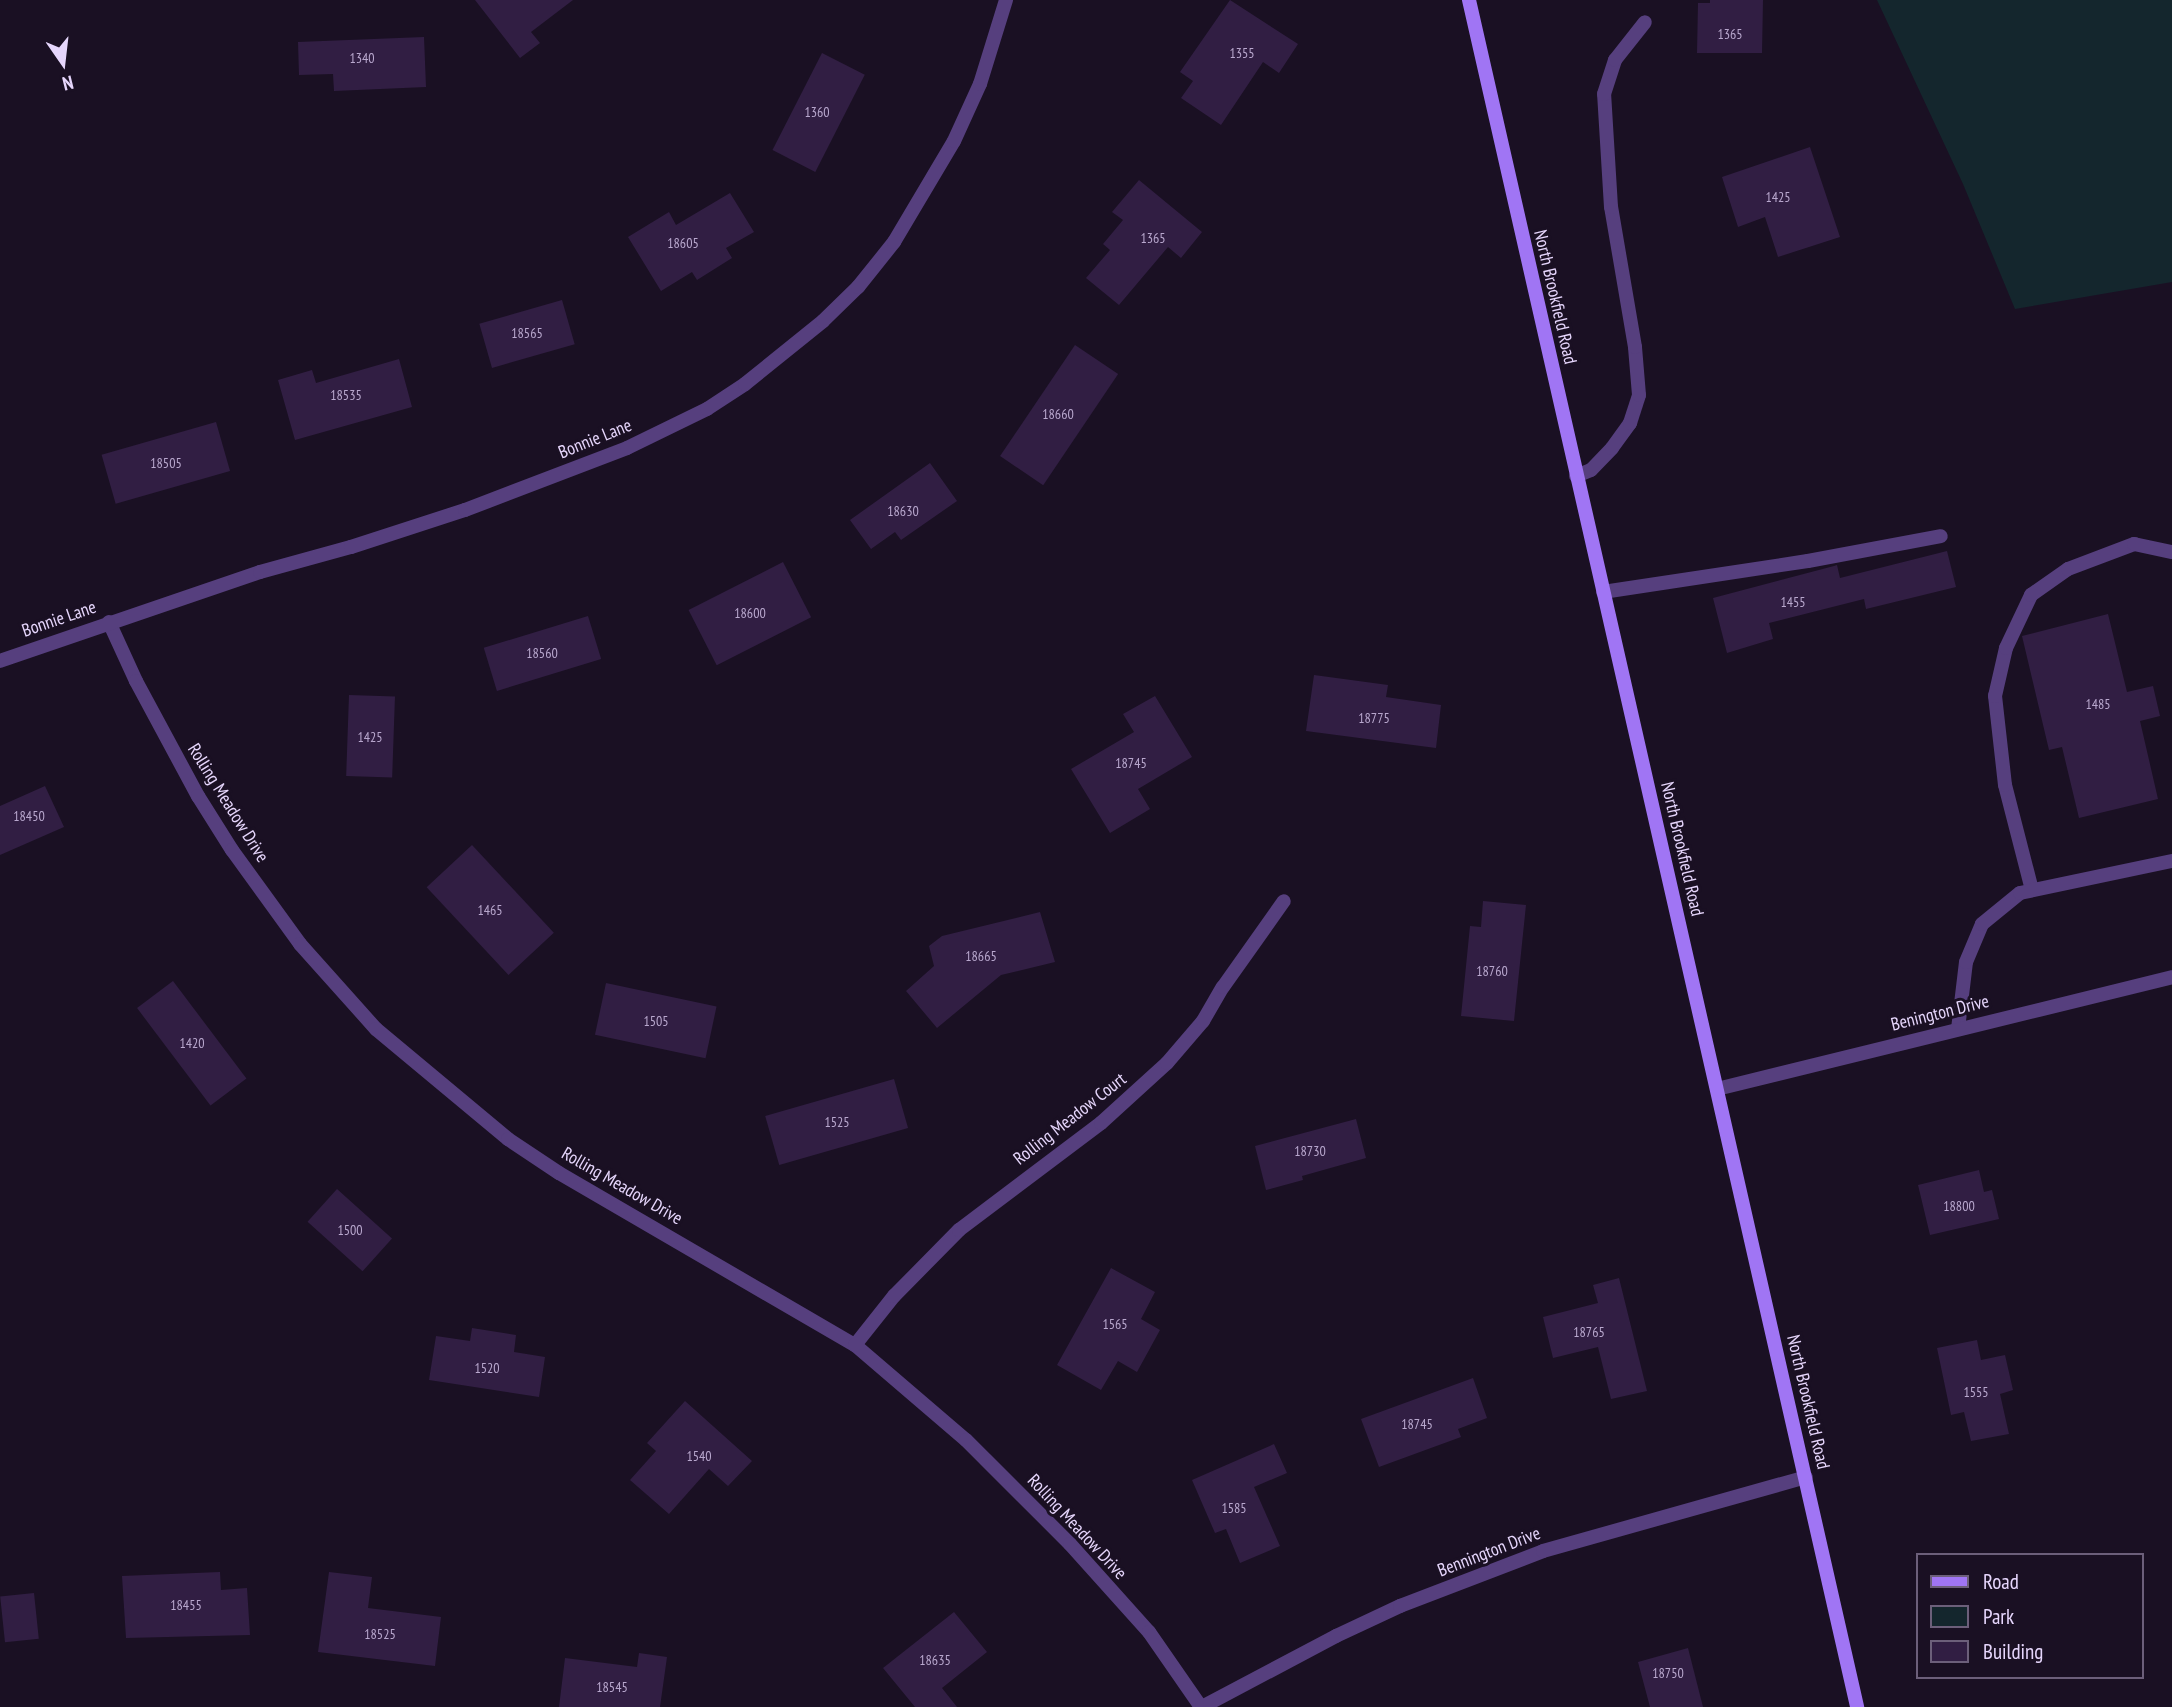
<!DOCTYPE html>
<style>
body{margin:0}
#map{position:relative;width:2172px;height:1707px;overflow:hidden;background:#1a1023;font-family:"PT Sans Narrow",sans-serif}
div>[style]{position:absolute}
.green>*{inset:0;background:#14262d}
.building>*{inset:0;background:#311e43;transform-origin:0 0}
.lane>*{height:14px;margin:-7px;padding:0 7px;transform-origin:7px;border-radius:7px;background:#563f7e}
.street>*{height:14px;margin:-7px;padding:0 7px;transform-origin:7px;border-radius:7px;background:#563f7e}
.secondary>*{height:14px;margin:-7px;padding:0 7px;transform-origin:7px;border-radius:7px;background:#a075f4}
span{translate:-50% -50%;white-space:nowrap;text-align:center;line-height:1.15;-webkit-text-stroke:6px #1a1023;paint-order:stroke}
.number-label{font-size:14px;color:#b9a8ce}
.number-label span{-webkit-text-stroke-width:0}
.street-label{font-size:18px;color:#e6d6fc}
.legend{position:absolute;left:1916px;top:1553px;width:228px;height:126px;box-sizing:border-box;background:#1a1023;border:2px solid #6c5f7a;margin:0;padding:9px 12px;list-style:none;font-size:21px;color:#e6d6fc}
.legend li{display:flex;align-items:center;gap:14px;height:35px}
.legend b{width:35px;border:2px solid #6c5f7a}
.north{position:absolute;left:28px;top:28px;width:70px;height:70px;-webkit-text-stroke:5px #1a1023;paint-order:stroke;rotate:166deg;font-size:19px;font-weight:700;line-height:28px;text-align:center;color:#e6d6fc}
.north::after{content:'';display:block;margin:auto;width:24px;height:32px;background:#e6d6fc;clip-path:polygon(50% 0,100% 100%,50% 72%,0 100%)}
</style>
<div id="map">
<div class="green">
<i style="clip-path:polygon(1877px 0,2172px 0,2172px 282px,2015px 309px,1963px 184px)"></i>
</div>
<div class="building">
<i style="clip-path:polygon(475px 0,573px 0,531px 32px,540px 43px,520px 58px)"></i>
<i style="clip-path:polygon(1230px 0,1298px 44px,1279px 73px,1263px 62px,1221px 125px,1181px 98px,1193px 81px,1180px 72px)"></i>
<i style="clip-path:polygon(1710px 0,1763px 0,1762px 53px,1697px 53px,1698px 3px,1710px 3px)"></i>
<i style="clip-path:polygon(424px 37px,426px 87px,334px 91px,333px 74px,299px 75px,298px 42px)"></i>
<i style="left:822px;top:53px;width:48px;height:109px;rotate:27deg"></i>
<i style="clip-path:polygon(1810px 147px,1840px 237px,1778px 257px,1765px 217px,1738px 227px,1722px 177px)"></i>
<i style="clip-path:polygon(1139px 180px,1202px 232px,1181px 258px,1168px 247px,1119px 305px,1086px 278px,1110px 250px,1103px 244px,1123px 220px,1112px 212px)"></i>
<i style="clip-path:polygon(730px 193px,754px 232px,726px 248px,732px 258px,697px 280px,692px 272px,661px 291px,628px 237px,669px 212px,676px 225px)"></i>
<i style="left:562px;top:300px;width:46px;height:86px;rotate:74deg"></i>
<i style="left:1075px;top:345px;width:52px;height:134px;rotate:34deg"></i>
<i style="clip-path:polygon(399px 359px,412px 407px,295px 440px,278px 380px,312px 370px,316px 383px)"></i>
<i style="left:216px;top:422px;width:51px;height:119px;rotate:74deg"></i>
<i style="clip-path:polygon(930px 463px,957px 501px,901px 540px,895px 532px,871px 549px,850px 520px)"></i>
<i style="clip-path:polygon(1947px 551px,1956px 587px,1866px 609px,1864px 599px,1769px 623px,1773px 639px,1727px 653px,1713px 598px,1834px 566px,1837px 565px,1840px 578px)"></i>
<i style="left:783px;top:562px;width:62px;height:106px;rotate:63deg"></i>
<i style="clip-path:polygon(2108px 614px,2127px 692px,2153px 686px,2160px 716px,2140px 721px,2158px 799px,2079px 818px,2062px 747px,2049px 750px,2022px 636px)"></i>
<i style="left:588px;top:616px;width:45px;height:109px;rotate:73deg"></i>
<i style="clip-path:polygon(1314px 675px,1388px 685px,1386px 697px,1441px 705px,1436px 748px,1306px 731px)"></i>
<i style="left:349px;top:695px;width:46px;height:81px;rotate:2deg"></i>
<i style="clip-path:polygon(1155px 696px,1192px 757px,1138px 789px,1150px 809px,1110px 833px,1071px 769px,1134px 732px,1123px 714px)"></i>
<i style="clip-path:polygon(45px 786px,64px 827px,0 855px,0 806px)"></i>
<i style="left:472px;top:845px;width:120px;height:62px;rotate:47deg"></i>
<i style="clip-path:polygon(1483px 901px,1526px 905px,1514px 1021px,1461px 1016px,1470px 926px,1481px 927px)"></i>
<i style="clip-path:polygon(1040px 912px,1055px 962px,1001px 975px,937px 1028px,906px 991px,934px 966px,929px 946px,942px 936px)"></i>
<i style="left:173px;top:981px;width:122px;height:45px;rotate:53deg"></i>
<i style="left:606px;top:983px;width:113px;height:53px;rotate:12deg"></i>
<i style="left:894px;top:1079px;width:51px;height:134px;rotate:74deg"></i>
<i style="clip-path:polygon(1356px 1119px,1366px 1158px,1302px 1176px,1303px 1180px,1266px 1190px,1255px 1146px)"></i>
<i style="clip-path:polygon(1979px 1170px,1984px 1192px,1992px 1190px,1999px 1219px,1930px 1235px,1918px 1185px)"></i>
<i style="left:337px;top:1189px;width:74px;height:44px;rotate:42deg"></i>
<i style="clip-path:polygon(1111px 1268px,1155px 1292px,1141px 1319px,1160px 1330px,1137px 1372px,1118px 1361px,1101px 1390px,1057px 1365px)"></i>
<i style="clip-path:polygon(1619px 1278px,1647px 1391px,1611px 1399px,1598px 1347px,1553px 1358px,1543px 1317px,1598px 1303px,1593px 1285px)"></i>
<i style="clip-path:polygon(472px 1328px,516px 1335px,514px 1352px,545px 1357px,539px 1397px,429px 1380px,436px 1336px,470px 1341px)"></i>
<i style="clip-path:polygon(1977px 1340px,1981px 1360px,2005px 1355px,2013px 1390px,2000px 1394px,2009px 1434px,1971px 1441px,1964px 1412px,1951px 1415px,1937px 1348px)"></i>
<i style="clip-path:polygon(1473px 1378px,1487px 1418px,1458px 1429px,1461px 1437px,1379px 1467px,1361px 1419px)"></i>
<i style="clip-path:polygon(685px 1401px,752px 1461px,728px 1486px,709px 1469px,669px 1514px,630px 1480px,656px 1451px,647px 1443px)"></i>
<i style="clip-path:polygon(1274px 1444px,1287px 1473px,1254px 1487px,1280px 1546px,1240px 1563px,1226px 1529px,1215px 1533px,1192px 1480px)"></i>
<i style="clip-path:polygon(220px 1572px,221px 1590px,247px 1588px,250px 1635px,126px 1638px,122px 1576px)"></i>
<i style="clip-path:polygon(329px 1572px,372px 1577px,368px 1608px,441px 1617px,435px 1666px,318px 1652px)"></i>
<i style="left:34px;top:1593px;width:46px;height:34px;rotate:84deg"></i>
<i style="clip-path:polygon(954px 1612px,987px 1652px,942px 1688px,957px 1707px,915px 1707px,883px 1668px)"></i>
<i style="clip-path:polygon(1688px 1648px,1703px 1707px,1650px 1707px,1638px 1662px)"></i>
<i style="clip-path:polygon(639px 1653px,667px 1657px,660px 1707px,559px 1707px,565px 1658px,637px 1667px)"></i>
</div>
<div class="lane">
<i style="left:1576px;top:476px;width:16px;rotate:-22deg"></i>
<i style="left:1591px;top:470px;width:30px;rotate:-46deg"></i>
<i style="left:1612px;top:448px;width:31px;rotate:-54deg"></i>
<i style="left:1630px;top:423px;width:29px;rotate:-72deg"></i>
<i style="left:1639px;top:395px;width:48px;rotate:-94.8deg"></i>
<i style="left:1635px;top:347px;width:142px;rotate:-99.7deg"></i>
<i style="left:1611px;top:207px;width:113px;rotate:-93.5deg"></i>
<i style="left:1604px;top:94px;width:36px;rotate:-72deg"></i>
<i style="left:1615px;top:60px;width:48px;rotate:-51.7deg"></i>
<i style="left:1603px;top:592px;width:207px;rotate:-8.6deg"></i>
<i style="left:1808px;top:561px;width:135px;rotate:-10.6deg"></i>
<i style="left:2032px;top:890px;width:108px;rotate:-104.4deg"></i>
<i style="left:2005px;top:785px;width:90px;rotate:-96.4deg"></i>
<i style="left:1995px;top:696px;width:49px;rotate:-77.1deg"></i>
<i style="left:2006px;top:648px;width:59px;rotate:-64.7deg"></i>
<i style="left:2031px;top:595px;width:45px;rotate:-35.1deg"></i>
<i style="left:2068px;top:569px;width:71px;rotate:-20.7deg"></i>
<i style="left:2134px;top:544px;width:39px;rotate:12deg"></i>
<i style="left:1958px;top:1029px;width:67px;rotate:-83.2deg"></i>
<i style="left:1966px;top:962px;width:41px;rotate:-67.2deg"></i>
<i style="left:1982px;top:924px;width:49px;rotate:-39.2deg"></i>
<i style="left:2020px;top:893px;width:155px;rotate:-11.9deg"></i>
</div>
<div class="street">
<i style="left:109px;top:622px;width:65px;rotate:65.4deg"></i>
<i style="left:136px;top:681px;width:131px;rotate:61.7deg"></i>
<i style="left:198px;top:796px;width:64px;rotate:57.8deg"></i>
<i style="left:232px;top:850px;width:116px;rotate:54.1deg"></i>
<i style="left:300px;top:944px;width:114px;rotate:48.2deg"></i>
<i style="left:376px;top:1029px;width:172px;rotate:39.8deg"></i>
<i style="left:508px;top:1139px;width:61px;rotate:33.7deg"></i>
<i style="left:559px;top:1173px;width:342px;rotate:30.2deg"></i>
<i style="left:855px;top:1345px;width:146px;rotate:40.6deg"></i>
<i style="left:966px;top:1440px;width:147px;rotate:45deg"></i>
<i style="left:1070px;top:1544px;width:118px;rotate:48.1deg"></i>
<i style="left:1149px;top:1632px;width:91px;rotate:55.3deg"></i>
<i style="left:0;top:661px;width:275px;rotate:-18.9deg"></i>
<i style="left:260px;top:572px;width:94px;rotate:-15.4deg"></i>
<i style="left:351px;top:547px;width:120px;rotate:-18deg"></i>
<i style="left:465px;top:510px;width:173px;rotate:-20.9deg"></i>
<i style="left:627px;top:448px;width:89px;rotate:-26deg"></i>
<i style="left:707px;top:409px;width:45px;rotate:-33.3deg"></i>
<i style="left:745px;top:384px;width:100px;rotate:-38.9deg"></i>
<i style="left:823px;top:321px;width:49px;rotate:-44.2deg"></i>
<i style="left:858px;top:287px;width:58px;rotate:-51.3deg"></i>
<i style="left:894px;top:242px;width:117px;rotate:-59.3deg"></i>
<i style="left:954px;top:141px;width:63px;rotate:-65.5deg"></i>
<i style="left:980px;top:84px;width:88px;rotate:-72.8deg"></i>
<i style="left:1717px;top:1089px;width:469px;rotate:-13.8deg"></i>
<i style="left:855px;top:1345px;width:63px;rotate:-51.5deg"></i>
<i style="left:894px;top:1296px;width:93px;rotate:-45.4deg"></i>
<i style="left:959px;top:1230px;width:178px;rotate:-37deg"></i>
<i style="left:1101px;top:1123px;width:89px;rotate:-42.3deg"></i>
<i style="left:1167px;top:1063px;width:55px;rotate:-49.4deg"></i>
<i style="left:1203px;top:1021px;width:39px;rotate:-60deg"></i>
<i style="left:1223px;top:987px;width:105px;rotate:-54.7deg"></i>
<i style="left:1202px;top:1707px;width:152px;rotate:-27.9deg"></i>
<i style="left:1336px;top:1636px;width:71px;rotate:-25.1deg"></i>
<i style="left:1400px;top:1606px;width:153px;rotate:-21deg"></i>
<i style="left:1543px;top:1551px;width:273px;rotate:-15.7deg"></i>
</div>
<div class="secondary">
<i style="left:1469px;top:0;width:1751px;rotate:77.19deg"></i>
</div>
<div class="number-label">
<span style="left:1730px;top:34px">1365</span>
<span style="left:1242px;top:53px">1355</span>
<span style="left:362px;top:58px">1340</span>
<span style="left:817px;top:112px">1360</span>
<span style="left:1778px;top:197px">1425</span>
<span style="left:1153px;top:238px">1365</span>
<span style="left:683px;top:243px">18605</span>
<span style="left:527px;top:333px">18565</span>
<span style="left:346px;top:395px">18535</span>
<span style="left:1058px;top:414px">18660</span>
<span style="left:166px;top:463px">18505</span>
<span style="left:903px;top:511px">18630</span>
<span style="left:1793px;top:602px">1455</span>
<span style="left:750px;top:613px">18600</span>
<span style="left:542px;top:653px">18560</span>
<span style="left:2098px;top:704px">1485</span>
<span style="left:1374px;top:718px">18775</span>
<span style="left:370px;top:737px">1425</span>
<span style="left:1131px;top:763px">18745</span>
<span style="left:29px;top:816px">18450</span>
<span style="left:490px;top:910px">1465</span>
<span style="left:981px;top:956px">18665</span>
<span style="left:1492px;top:971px">18760</span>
<span style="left:656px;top:1021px">1505</span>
<span style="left:192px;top:1043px">1420</span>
<span style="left:837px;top:1122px">1525</span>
<span style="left:1310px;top:1151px">18730</span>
<span style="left:1959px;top:1206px">18800</span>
<span style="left:350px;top:1230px">1500</span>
<span style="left:1115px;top:1324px">1565</span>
<span style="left:1589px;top:1332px">18765</span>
<span style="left:487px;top:1368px">1520</span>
<span style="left:1976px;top:1392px">1555</span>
<span style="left:1417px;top:1424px">18745</span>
<span style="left:699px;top:1456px">1540</span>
<span style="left:1234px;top:1508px">1585</span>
<span style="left:186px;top:1605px">18455</span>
<span style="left:380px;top:1634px">18525</span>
<span style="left:935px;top:1660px">18635</span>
<span style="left:1668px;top:1673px">18750</span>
<span style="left:612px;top:1687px">18545</span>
</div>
<div class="street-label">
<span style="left:1555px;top:297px;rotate:77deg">North Brookfield Road</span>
<span style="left:595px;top:439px;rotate:-22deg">Bonnie Lane</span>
<span style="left:59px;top:619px;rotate:-19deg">Bonnie Lane</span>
<span style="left:228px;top:803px;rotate:58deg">Rolling Meadow Drive</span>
<span style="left:1682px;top:849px;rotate:77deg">North Brookfield Road</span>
<span style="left:1940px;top:1013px;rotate:-14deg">Benington Drive</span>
<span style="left:1070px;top:1119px;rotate:-38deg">Rolling Meadow Court</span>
<span style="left:622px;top:1186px;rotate:30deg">Rolling Meadow Drive</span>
<span style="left:1808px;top:1402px;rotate:77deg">North Brookfield Road</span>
<span style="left:1077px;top:1527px;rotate:47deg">Rolling Meadow Drive</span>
<span style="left:1489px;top:1552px;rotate:-21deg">Bennington Drive</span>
</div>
<ul class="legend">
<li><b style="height:9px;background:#a075f4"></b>Road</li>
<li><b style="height:19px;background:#14262d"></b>Park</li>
<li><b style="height:19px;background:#311e43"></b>Building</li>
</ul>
<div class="north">N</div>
</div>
